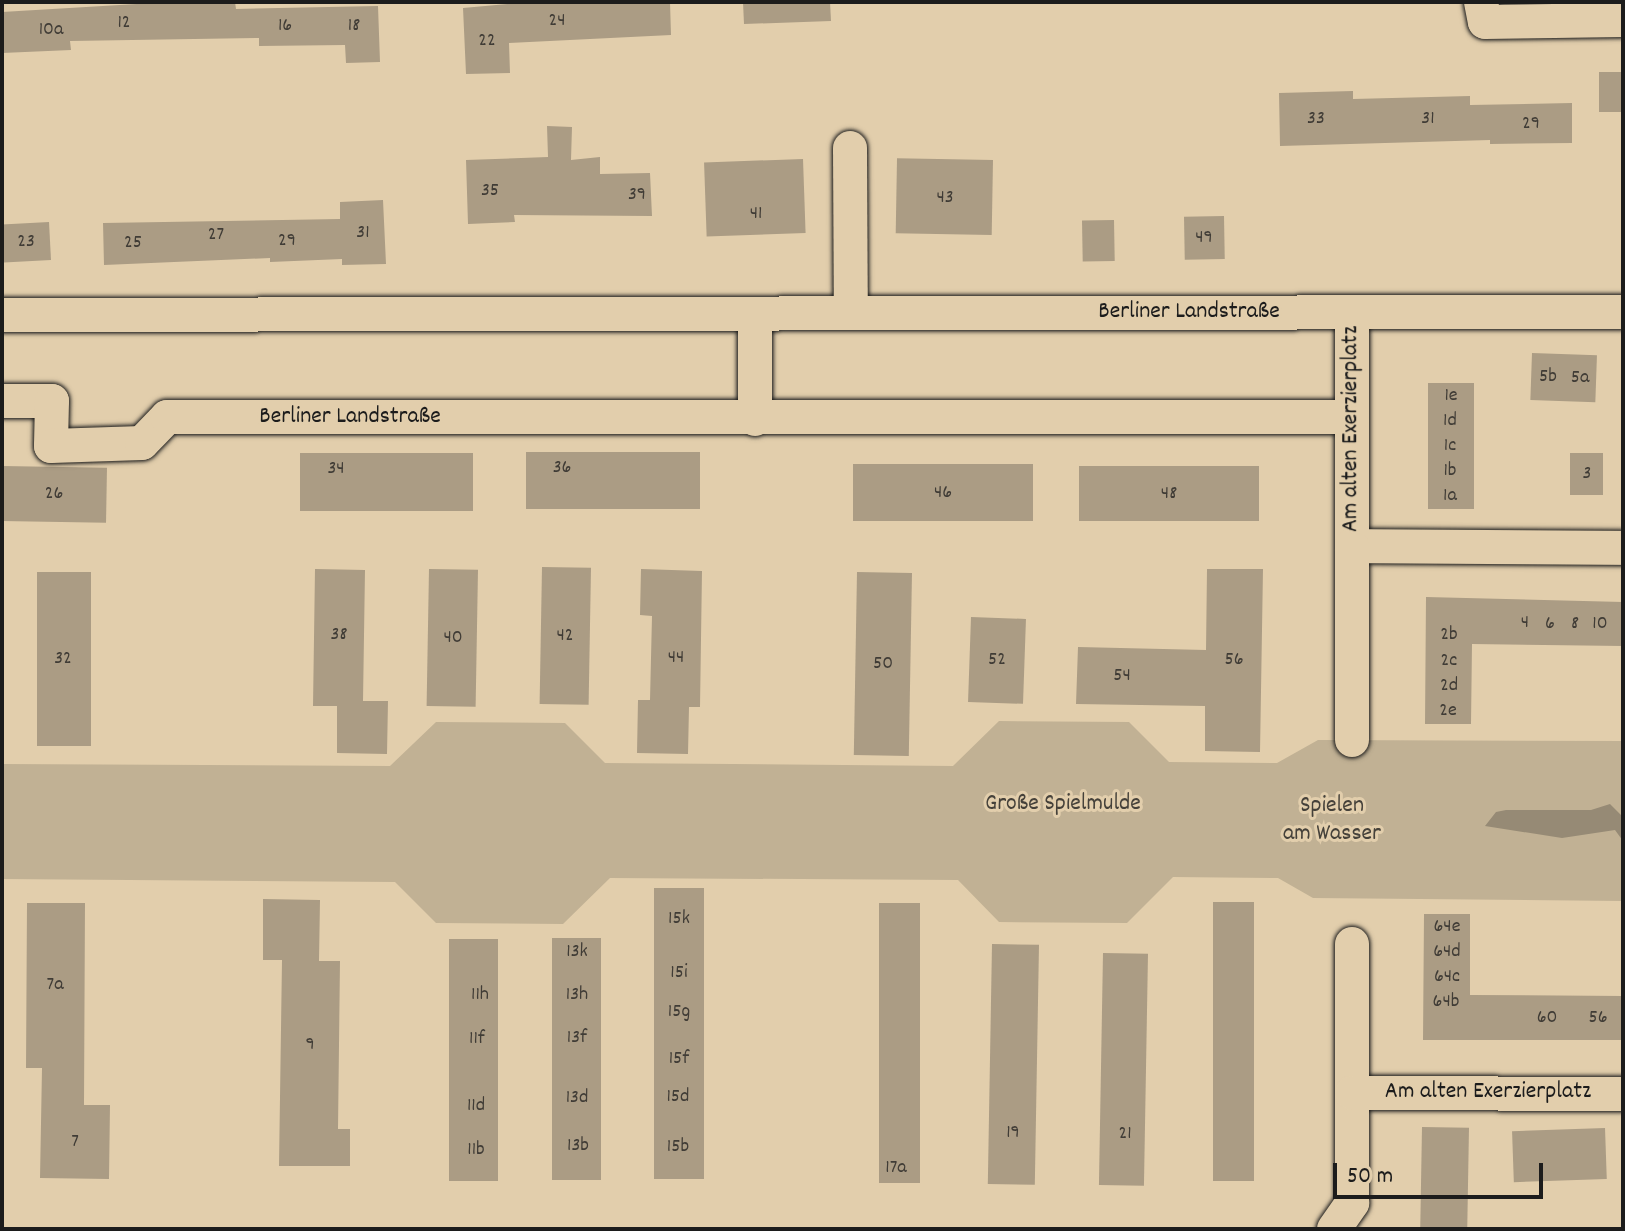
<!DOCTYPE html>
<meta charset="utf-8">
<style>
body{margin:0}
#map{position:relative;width:1625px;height:1231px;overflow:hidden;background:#e2ceac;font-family:Dekko,sans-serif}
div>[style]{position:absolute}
.green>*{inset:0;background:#c1b194}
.water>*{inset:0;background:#968a75}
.building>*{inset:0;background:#ab9c84;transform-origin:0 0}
.roads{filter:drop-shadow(0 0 2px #1c1c1c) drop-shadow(0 0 2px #1c1c1c)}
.street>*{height:34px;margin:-17px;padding:0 17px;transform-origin:17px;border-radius:17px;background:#e2ceac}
span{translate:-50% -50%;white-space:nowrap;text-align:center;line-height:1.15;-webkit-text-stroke:6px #e2ceac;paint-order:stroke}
.number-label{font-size:20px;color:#403c36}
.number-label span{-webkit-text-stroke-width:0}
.street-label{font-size:24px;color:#1c1c1c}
.park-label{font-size:24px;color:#45413a}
.frame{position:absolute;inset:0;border:4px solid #1c1c1c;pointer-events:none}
.scale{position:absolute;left:1333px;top:1163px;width:210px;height:36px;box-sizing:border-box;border:4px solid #1c1c1c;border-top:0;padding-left:10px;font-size:24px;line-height:28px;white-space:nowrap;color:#1c1c1c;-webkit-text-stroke:6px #e2ceac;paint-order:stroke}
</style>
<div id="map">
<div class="green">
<i style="clip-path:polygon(999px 721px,1129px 722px,1169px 762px,1277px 763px,1318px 740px,1623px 741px,1623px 901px,1313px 898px,1278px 878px,1173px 877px,1127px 923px,999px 922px,958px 880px,610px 878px,563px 924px,436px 923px,395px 882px,2px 879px,2px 764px,390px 766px,436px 722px,565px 723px,605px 763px,953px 766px)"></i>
</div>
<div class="water">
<i style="clip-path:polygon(1610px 804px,1623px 817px,1623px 841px,1615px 830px,1562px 838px,1485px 826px,1496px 812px,1506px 810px,1591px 810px)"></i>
</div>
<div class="building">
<i style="clip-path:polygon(170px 2px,235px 2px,236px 9px,378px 6px,380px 62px,346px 63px,345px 45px,259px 46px,259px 38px,70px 41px,71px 50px,2px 53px,2px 12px)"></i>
<i style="clip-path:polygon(531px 2px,670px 2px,671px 35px,509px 43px,510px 73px,466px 74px,463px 8px)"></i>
<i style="clip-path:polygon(743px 2px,830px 2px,831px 21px,744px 24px)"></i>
<i style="left:1623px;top:72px;width:40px;height:24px;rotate:90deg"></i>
<i style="clip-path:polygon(1353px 91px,1353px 99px,1470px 96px,1470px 105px,1572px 103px,1572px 143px,1490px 144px,1490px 140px,1280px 146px,1279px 93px)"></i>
<i style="clip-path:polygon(547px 126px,572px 127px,571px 160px,600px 157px,600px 174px,650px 173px,652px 216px,514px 215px,515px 222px,468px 224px,466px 160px,548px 157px)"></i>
<i style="left:803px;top:159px;width:74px;height:99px;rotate:88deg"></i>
<i style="left:993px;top:160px;width:75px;height:96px;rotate:91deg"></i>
<i style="clip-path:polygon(383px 200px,386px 264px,342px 265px,342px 259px,270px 262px,270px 258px,104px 265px,103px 223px,340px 219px,340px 202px)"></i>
<i style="left:1224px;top:216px;width:43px;height:40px;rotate:89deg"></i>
<i style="left:1114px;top:220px;width:41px;height:32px;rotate:89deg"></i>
<i style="left:49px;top:222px;width:38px;height:47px;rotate:87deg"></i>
<i style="left:1532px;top:353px;width:65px;height:47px;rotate:2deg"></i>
<i style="left:1428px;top:383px;width:46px;height:126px"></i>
<i style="left:526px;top:452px;width:174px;height:57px"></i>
<i style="left:300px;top:453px;width:173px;height:58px"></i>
<i style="left:1570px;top:453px;width:33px;height:42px"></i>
<i style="left:853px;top:464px;width:180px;height:57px"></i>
<i style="left:2px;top:466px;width:105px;height:55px;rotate:1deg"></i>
<i style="left:1079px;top:466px;width:180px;height:55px"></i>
<i style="left:542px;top:567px;width:49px;height:137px;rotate:1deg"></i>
<i style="clip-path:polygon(315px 569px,365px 570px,363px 701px,388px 701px,387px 754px,337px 753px,337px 706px,313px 706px)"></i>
<i style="left:429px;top:569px;width:49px;height:137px;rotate:1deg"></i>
<i style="clip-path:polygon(641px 569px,702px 571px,700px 707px,689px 707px,688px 754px,637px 753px,638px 700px,650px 700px,652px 616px,640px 615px)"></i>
<i style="clip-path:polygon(1207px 569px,1263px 569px,1260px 752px,1205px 751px,1205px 706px,1076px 704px,1078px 647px,1206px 650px)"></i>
<i style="left:37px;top:572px;width:54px;height:174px"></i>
<i style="left:857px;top:572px;width:55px;height:183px;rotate:1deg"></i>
<i style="clip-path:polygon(1426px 597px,1623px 602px,1623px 646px,1472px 644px,1471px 724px,1425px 724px)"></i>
<i style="left:971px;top:617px;width:55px;height:85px;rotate:2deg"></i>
<i style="left:654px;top:888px;width:50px;height:291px"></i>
<i style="clip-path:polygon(263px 899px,320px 900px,319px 961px,340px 961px,338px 1129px,350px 1129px,350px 1166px,279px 1166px,282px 960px,263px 960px)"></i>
<i style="left:1213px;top:902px;width:41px;height:279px"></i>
<i style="clip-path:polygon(27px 903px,85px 903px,84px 1105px,110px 1105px,109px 1179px,40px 1178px,42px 1068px,26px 1068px)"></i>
<i style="left:879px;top:903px;width:41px;height:280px"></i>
<i style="clip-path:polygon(1424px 914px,1470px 914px,1470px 995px,1623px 996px,1623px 1040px,1423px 1040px)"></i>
<i style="left:552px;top:938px;width:49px;height:242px"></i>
<i style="left:449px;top:939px;width:49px;height:242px"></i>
<i style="left:992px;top:944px;width:47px;height:240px;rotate:1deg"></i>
<i style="left:1103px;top:953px;width:45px;height:232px;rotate:1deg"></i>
<i style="left:1422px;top:1127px;width:47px;height:102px;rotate:1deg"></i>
<i style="left:1605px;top:1128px;width:51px;height:93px;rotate:88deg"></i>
</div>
<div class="roads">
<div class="street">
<i style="left:1481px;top:2px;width:20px;rotate:79deg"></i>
<i style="left:1485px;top:22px;width:138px;rotate:-0.8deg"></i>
<i style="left:850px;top:148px;width:165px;rotate:89.7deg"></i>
<i style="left:1352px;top:313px;width:233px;rotate:90deg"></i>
<i style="left:1352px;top:546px;width:271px;rotate:0.4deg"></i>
<i style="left:755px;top:314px;width:105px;rotate:90deg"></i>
<i style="left:2px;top:315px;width:1621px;rotate:-0.11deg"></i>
<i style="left:2px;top:401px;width:50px"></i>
<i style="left:52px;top:401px;width:45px;rotate:91.3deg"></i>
<i style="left:51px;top:446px;width:91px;rotate:-1.9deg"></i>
<i style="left:142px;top:443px;width:36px;rotate:-46deg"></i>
<i style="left:167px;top:417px;width:1185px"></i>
<i style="left:1352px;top:546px;width:194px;rotate:90deg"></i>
<i style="left:1352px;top:944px;width:149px;rotate:90deg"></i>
<i style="left:1334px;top:1229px;width:32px;rotate:-55deg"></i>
<i style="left:1352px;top:1203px;width:110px;rotate:-90deg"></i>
<i style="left:1352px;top:1093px;width:271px;rotate:0.2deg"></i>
</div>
</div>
<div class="number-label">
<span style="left:557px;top:21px">24</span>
<span style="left:124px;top:23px">12</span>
<span style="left:285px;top:26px">16</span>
<span style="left:354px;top:26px">18</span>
<span style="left:51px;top:30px">10a</span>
<span style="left:487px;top:41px">22</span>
<span style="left:1316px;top:119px">33</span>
<span style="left:1428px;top:119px">31</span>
<span style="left:1531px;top:124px">29</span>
<span style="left:490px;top:191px">35</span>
<span style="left:637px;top:195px">39</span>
<span style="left:945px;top:198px">43</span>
<span style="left:756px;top:214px">41</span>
<span style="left:363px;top:233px">31</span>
<span style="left:216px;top:235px">27</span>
<span style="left:1204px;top:238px">49</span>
<span style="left:287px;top:241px">29</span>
<span style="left:26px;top:242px">23</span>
<span style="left:133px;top:243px">25</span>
<span style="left:1548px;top:377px">5b</span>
<span style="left:1580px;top:378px">5a</span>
<span style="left:1451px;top:396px">1e</span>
<span style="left:1450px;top:421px">1d</span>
<span style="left:1450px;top:446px">1c</span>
<span style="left:562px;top:468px">36</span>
<span style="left:336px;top:469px">34</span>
<span style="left:1450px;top:471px">1b</span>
<span style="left:1587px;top:474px">3</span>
<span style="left:943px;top:493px">46</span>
<span style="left:54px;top:494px">26</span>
<span style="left:1169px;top:494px">48</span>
<span style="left:1450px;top:496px">1a</span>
<span style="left:1525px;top:623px">4</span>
<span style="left:1550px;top:624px">6</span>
<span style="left:1575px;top:624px">8</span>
<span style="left:1600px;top:624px">10</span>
<span style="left:339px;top:635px">38</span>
<span style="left:1449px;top:635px">2b</span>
<span style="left:565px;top:636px">42</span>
<span style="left:453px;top:638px">40</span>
<span style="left:676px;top:658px">44</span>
<span style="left:63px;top:659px">32</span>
<span style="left:997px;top:660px">52</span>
<span style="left:1234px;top:660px">56</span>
<span style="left:1449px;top:661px">2c</span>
<span style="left:883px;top:664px">50</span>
<span style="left:1122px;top:676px">54</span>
<span style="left:1449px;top:686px">2d</span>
<span style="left:1448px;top:711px">2e</span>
<span style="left:679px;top:919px">15k</span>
<span style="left:1447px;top:927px">64e</span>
<span style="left:577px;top:952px">13k</span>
<span style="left:1447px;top:952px">64d</span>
<span style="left:679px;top:973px">15i</span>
<span style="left:1447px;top:977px">64c</span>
<span style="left:55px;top:985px">7a</span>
<span style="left:480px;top:995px">11h</span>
<span style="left:577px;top:995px">13h</span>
<span style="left:1446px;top:1002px">64b</span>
<span style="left:679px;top:1012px">15g</span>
<span style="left:1547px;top:1018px">60</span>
<span style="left:1598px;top:1018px">56</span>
<span style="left:577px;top:1038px">13f</span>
<span style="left:477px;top:1039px">11f</span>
<span style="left:310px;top:1045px">9</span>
<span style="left:679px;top:1059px">15f</span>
<span style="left:678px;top:1097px">15d</span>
<span style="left:577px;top:1098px">13d</span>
<span style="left:476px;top:1106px">11d</span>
<span style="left:1013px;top:1133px">19</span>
<span style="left:1125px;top:1134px">21</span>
<span style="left:75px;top:1142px">7</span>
<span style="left:578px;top:1146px">13b</span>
<span style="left:678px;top:1147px">15b</span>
<span style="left:476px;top:1150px">11b</span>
<span style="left:896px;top:1168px">17a</span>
</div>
<div class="street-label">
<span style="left:1189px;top:313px">Berliner Landstraße</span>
<span style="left:350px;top:418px">Berliner Landstraße</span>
<span style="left:1352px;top:429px;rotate:-90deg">Am alten Exerzierplatz</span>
<span style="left:1488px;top:1093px">Am alten Exerzierplatz</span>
</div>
<div class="park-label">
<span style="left:1063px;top:805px">Große Spielmulde</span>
<span style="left:1332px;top:821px">Spielen<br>am Wasser</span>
</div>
<div class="frame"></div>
<div class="scale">50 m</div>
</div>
